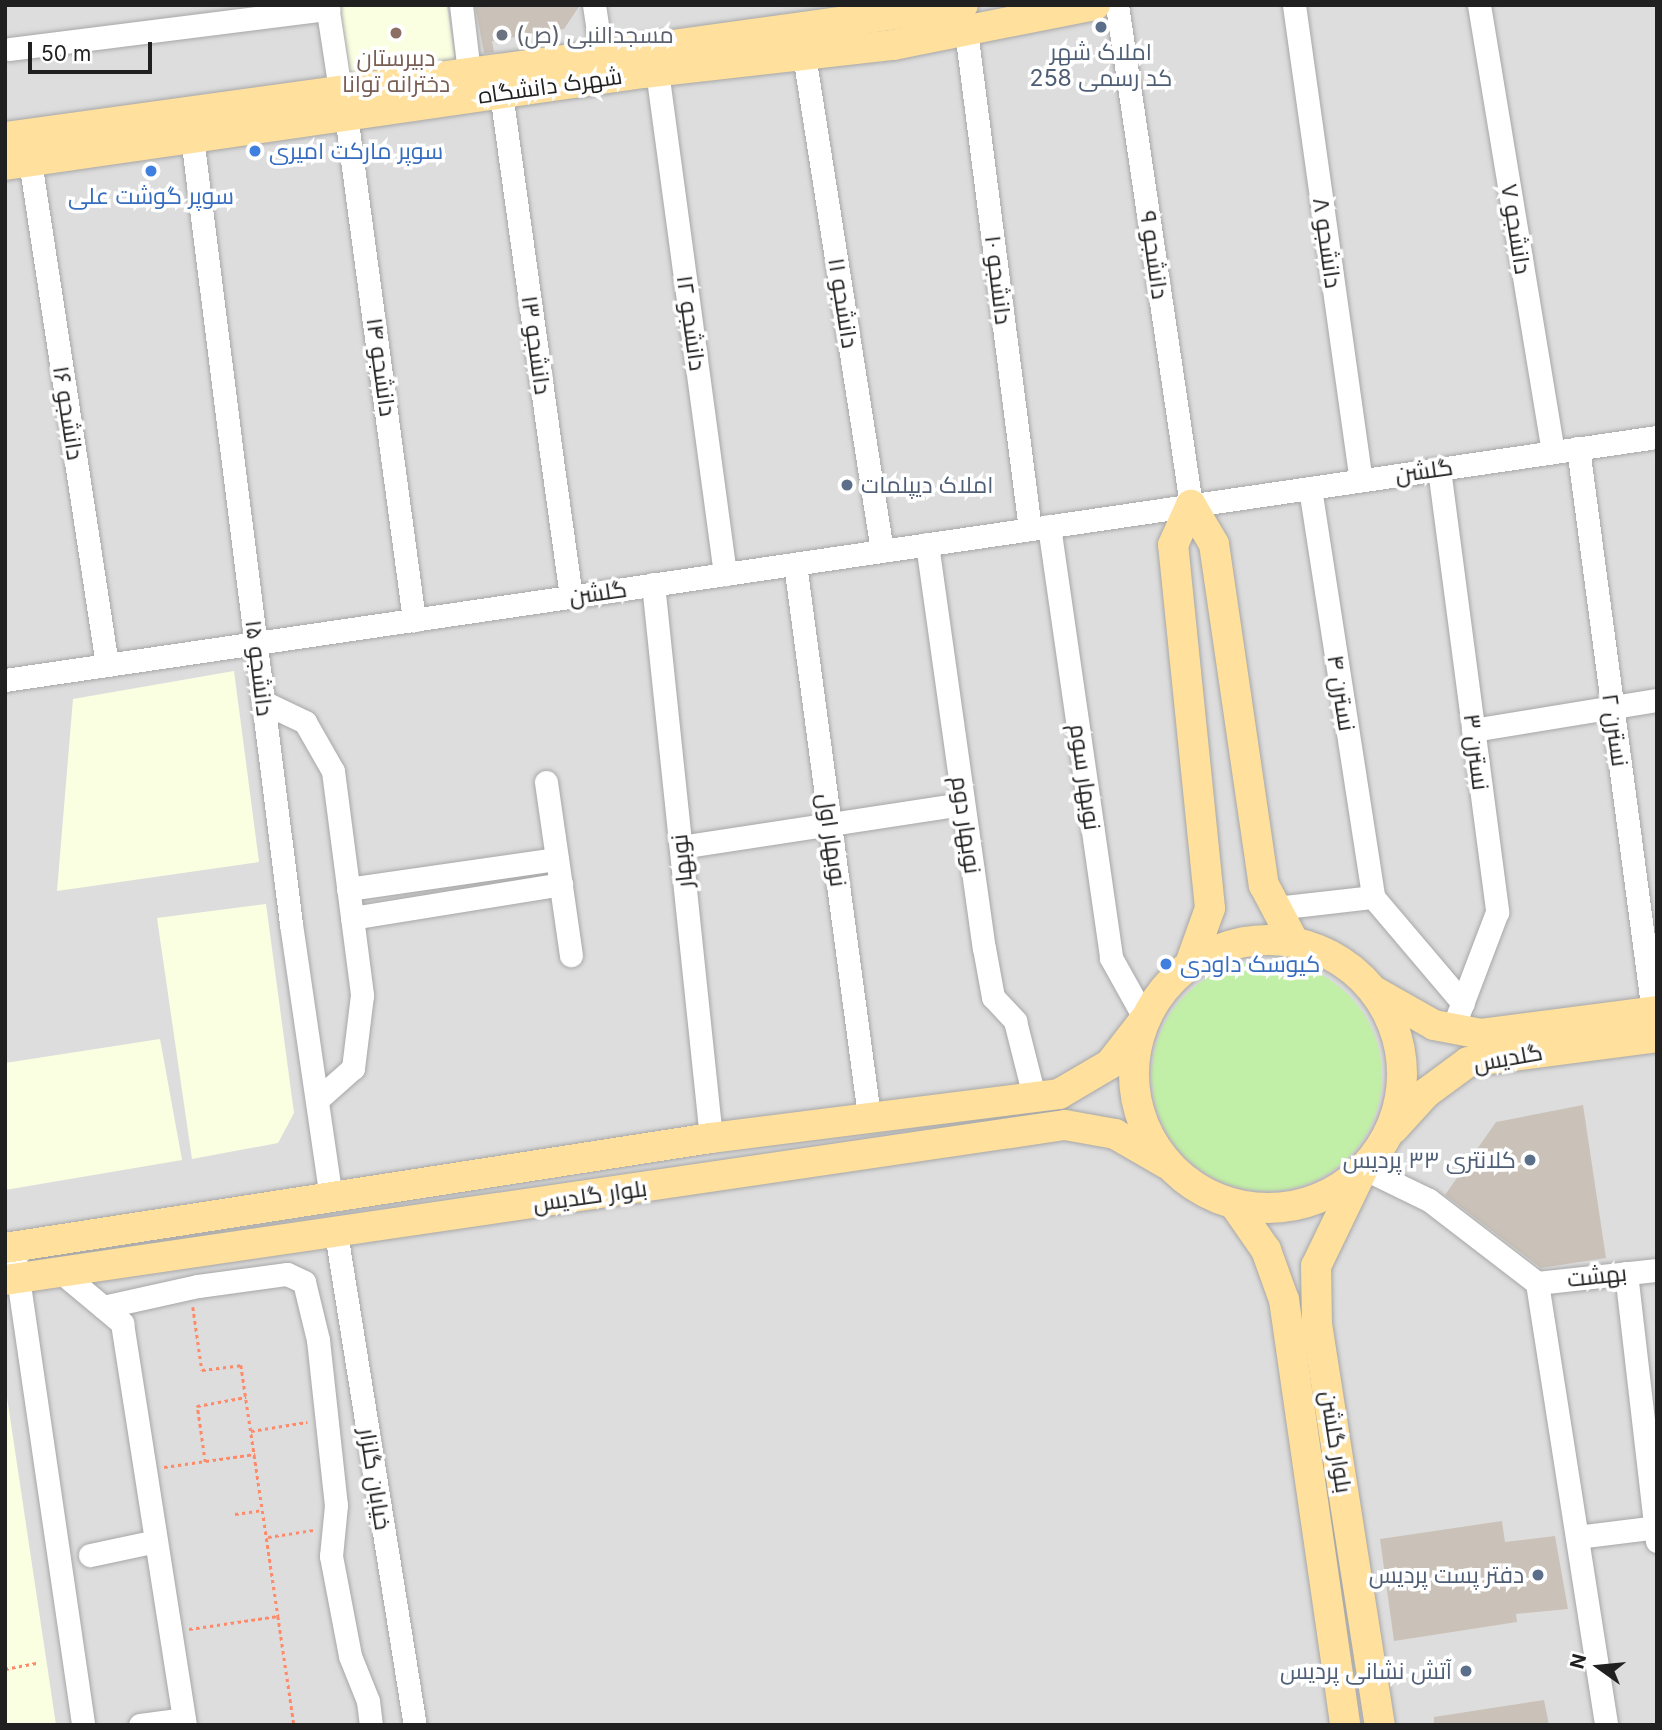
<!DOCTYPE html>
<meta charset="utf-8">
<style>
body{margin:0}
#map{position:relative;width:1662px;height:1730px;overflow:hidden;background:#f1efe5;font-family:Inter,Cairo,sans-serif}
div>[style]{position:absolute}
.residential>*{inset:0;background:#dedddd;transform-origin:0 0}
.education>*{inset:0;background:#fbffe1}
.grass>*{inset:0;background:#c2efa7}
.round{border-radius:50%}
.building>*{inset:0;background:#cac2b8}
.path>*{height:2.5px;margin-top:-1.25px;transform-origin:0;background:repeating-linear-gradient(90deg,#ff8a69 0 3.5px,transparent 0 7px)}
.roads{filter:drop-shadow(0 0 2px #a7a7a7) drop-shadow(0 0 2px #a7a7a7)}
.minor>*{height:23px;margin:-11.5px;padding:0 11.5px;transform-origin:11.5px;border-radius:11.5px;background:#fff}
.major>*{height:30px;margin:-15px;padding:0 15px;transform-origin:15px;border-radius:15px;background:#ffe09d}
.major>.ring{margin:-15px;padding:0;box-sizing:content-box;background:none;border:30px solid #ffe09d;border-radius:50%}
.dots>*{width:19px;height:19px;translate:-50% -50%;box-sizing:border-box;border:4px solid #fff;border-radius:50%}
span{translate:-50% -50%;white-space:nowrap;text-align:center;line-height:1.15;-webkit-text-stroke:7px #fff;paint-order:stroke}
.worship-label{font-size:23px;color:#5b616d}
.left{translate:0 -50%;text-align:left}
.service-label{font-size:23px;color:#4e5e75}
.right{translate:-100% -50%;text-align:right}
.education-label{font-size:23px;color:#785e54}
.street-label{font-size:23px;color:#202020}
.shop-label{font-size:23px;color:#366cbe}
.frame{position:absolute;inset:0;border:7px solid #202020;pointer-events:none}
.north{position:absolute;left:1564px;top:1632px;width:70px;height:70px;-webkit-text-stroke:5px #fff;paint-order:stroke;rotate:285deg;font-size:19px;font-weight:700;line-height:28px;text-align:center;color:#202020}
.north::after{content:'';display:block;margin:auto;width:24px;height:32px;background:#202020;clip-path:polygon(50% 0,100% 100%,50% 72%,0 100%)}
.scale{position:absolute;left:28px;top:42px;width:124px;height:32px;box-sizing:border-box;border:4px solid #202020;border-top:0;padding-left:9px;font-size:21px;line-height:24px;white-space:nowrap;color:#202020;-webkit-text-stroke:5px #fff;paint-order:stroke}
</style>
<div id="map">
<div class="residential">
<i style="left:5px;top:5px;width:1652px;height:1720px"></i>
</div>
<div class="education">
<i style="clip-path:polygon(336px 5px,447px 5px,455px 61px,353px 77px,345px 65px)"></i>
<i style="clip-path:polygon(234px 671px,259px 862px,57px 891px,73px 699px)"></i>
<i style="clip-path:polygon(266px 904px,294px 1113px,278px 1143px,192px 1159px,157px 918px)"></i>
<i style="clip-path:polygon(160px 1039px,182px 1160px,5px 1190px,5px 1063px)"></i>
<i style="clip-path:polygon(5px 1384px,56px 1725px,5px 1725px)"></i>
</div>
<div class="grass">
<i class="round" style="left:1152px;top:961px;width:230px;height:230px"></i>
</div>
<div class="building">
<i style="clip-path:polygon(475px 5px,580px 5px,564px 29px,492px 41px,494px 52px,484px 53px)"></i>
<i style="clip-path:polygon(1583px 1105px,1606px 1258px,1541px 1268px,1445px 1195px,1496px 1122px)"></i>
<i style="clip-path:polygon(1502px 1521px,1505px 1542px,1555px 1536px,1568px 1609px,1516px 1614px,1517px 1622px,1394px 1641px,1380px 1539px)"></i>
<i style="clip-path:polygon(1544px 1700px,1549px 1725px,1434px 1725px,1434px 1717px)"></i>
</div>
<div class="path">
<i style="left:193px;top:1307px;width:64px;rotate:81.9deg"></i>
<i style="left:202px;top:1370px;width:39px;rotate:-7deg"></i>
<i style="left:241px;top:1365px;width:254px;rotate:81.6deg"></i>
<i style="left:251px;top:1431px;width:57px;rotate:-9.1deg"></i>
<i style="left:205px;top:1462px;width:57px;rotate:-98.1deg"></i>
<i style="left:197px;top:1406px;width:50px;rotate:-10.4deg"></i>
<i style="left:164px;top:1467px;width:92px;rotate:-8.1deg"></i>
<i style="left:235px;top:1514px;width:28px;rotate:-8deg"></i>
<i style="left:268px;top:1537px;width:47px;rotate:-8.7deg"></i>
<i style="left:189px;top:1629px;width:90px;rotate:-8.3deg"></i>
<i style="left:278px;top:1616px;width:110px;rotate:81.6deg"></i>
<i style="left:5px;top:1669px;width:33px;rotate:-11deg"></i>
</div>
<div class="roads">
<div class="minor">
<i style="left:327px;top:5px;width:86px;rotate:81.3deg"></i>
<i style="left:461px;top:5px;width:67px;rotate:83.2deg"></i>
<i style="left:594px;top:5px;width:67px;rotate:81.4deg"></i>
<i style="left:1117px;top:5px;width:505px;rotate:81.58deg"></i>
<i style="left:1294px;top:5px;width:480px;rotate:82deg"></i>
<i style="left:1479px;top:5px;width:453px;rotate:80.6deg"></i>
<i style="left:966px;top:31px;width:502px;rotate:82.68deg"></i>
<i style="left:10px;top:49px;width:321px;rotate:-7.2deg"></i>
<i style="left:804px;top:55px;width:502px;rotate:81.06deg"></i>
<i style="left:657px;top:71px;width:508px;rotate:82.3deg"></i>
<i style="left:501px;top:93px;width:509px;rotate:82.09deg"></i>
<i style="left:346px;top:115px;width:510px;rotate:82.33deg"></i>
<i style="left:192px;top:137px;width:793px;rotate:82.83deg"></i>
<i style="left:291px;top:924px;width:276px;rotate:81.7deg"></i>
<i style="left:30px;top:161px;width:510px;rotate:81.31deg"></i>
<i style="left:1578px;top:448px;width:569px;rotate:82.43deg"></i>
<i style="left:1439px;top:469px;width:447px;rotate:82.5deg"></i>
<i style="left:1497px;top:912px;width:124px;rotate:110.8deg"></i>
<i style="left:1310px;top:488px;width:414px;rotate:81.2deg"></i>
<i style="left:1049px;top:526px;width:436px;rotate:81.8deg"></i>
<i style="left:1111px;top:958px;width:70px;rotate:60.9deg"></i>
<i style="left:927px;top:544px;width:408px;rotate:82deg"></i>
<i style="left:984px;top:948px;width:50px;rotate:79.6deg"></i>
<i style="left:993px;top:997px;width:33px;rotate:47deg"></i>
<i style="left:1015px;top:1021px;width:77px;rotate:75.8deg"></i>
<i style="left:795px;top:564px;width:557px;rotate:82.36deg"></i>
<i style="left:653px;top:584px;width:557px;rotate:84.02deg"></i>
<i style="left:5px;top:680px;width:1670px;rotate:-8.37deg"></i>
<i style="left:263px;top:702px;width:47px;rotate:25.5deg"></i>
<i style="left:305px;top:722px;width:56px;rotate:60.3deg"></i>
<i style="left:333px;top:771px;width:226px;rotate:82.6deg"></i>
<i style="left:362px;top:995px;width:74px;rotate:97deg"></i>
<i style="left:353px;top:1068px;width:48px;rotate:138.4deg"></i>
<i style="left:1473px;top:730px;width:186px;rotate:-9.3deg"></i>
<i style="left:546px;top:782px;width:175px;rotate:81.8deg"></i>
<i style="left:681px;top:847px;width:285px;rotate:-8.7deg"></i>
<i style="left:348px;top:889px;width:211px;rotate:-8.2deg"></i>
<i style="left:1276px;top:908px;width:98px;rotate:-6.5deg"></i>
<i style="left:1373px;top:897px;width:139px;rotate:49.7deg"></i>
<i style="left:352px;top:918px;width:212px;rotate:-9.2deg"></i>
<i style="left:1363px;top:1168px;width:73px;rotate:25.9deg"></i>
<i style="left:1429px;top:1200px;width:136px;rotate:37.5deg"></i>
<i style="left:1537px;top:1283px;width:447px;rotate:81.1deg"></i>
<i style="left:336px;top:1233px;width:498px;rotate:80.9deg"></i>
<i style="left:16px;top:1264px;width:466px;rotate:81.7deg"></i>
<i style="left:61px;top:1272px;width:80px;rotate:39.9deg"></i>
<i style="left:122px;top:1323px;width:407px;rotate:81.1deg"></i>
<i style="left:1626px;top:1273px;width:270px;rotate:83.4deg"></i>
<i style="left:1537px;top:1283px;width:121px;rotate:-6.2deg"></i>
<i style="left:103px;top:1307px;width:97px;rotate:-12.5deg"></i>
<i style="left:198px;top:1286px;width:90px;rotate:-7.7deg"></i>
<i style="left:287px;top:1274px;width:19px;rotate:25deg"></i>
<i style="left:304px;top:1282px;width:60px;rotate:76.4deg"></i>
<i style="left:318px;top:1340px;width:166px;rotate:83.8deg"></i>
<i style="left:336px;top:1505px;width:51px;rotate:95.6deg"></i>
<i style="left:331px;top:1556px;width:102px;rotate:79.2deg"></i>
<i style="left:350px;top:1656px;width:48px;rotate:68.2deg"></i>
<i style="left:368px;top:1701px;width:24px;rotate:83deg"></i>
<i style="left:1577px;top:1537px;width:81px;rotate:-7.1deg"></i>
<i style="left:90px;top:1555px;width:67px;rotate:-12deg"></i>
<i style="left:140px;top:1725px;width:44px;rotate:-7.8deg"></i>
</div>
<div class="major">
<i style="left:5px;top:137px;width:967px;rotate:-7.85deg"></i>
<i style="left:5px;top:165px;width:645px;rotate:-8.21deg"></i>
<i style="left:643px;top:73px;width:252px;rotate:-6.4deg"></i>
<i style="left:893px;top:45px;width:206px;rotate:-11.2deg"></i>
<i class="ring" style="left:1134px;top:940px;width:238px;height:238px"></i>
<i style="left:1190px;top:964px;width:59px;rotate:-70.3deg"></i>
<i style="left:1210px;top:908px;width:365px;rotate:-95.8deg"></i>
<i style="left:1173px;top:545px;width:44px;rotate:-65.8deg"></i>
<i style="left:1191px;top:505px;width:45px;rotate:59.5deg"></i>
<i style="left:1214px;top:544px;width:345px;rotate:81.7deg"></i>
<i style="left:1264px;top:885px;width:64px;rotate:62.2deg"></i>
<i style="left:1374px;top:991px;width:69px;rotate:29.5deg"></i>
<i style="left:1434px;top:1025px;width:48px;rotate:10.8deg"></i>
<i style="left:1481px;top:1034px;width:177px;rotate:-7.4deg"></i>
<i style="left:1393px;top:1129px;width:49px;rotate:-47.5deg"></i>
<i style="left:1426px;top:1093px;width:52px;rotate:-36.4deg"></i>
<i style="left:1468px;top:1062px;width:191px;rotate:-7.5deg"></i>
<i style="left:1361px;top:1173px;width:103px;rotate:115.8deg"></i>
<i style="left:1316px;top:1266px;width:58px;rotate:89deg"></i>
<i style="left:1317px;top:1324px;width:406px;rotate:81.1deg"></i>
<i style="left:1234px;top:1204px;width:56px;rotate:55.2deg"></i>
<i style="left:1266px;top:1250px;width:53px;rotate:70.2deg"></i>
<i style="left:1284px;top:1300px;width:429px;rotate:81.8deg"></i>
<i style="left:5px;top:1248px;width:715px;rotate:-8.86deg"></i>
<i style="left:711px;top:1138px;width:351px;rotate:-7.2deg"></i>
<i style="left:1059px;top:1094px;width:59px;rotate:-30.5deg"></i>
<i style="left:1110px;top:1064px;width:57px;rotate:-52.1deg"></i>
<i style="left:5px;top:1280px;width:1071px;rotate:-8.32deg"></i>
<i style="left:1065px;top:1125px;width:51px;rotate:10.2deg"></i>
<i style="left:1115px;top:1134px;width:60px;rotate:30deg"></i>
</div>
</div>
<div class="dots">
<i style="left:1101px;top:27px;background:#5c6f8a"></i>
<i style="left:396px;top:33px;background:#8d6e63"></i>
<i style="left:502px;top:35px;background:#6b7280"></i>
<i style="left:255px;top:151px;background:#3f7fe0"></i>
<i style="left:151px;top:171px;background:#3f7fe0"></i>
<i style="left:847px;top:485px;background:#5c6f8a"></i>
<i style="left:1166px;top:964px;background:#3f7fe0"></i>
<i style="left:1530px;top:1160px;background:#5c6f8a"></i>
<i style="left:1538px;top:1575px;background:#5c6f8a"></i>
<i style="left:1466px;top:1671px;background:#5c6f8a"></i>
</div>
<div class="worship-label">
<span class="left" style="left:516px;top:35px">مسجدالنبی (ص)</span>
</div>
<div class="service-label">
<span style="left:1101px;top:65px">املاک شهر<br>کد رسمی 258</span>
<span class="left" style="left:861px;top:485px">املاک دیپلمات</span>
<span class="right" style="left:1516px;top:1160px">کلانتری ۳۳ پردیس</span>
<span class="right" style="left:1524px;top:1575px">دفتر پست پردیس</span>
<span class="right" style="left:1452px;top:1671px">آتش نشانی پردیس</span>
</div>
<div class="education-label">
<span style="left:396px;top:71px">دبیرستان<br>دخترانه توانا</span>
</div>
<div class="street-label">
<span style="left:550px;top:86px;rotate:-8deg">شهرک دانشگاه</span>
<span style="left:1516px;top:229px;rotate:81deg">دانشجو ۷</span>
<span style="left:1327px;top:243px;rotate:82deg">دانشجو ۸</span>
<span style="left:1154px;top:255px;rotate:82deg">دانشجو ۹</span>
<span style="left:998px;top:280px;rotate:83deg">دانشجو ۱۰</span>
<span style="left:843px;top:303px;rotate:81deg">دانشجو ۱۱</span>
<span style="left:691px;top:323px;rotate:82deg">دانشجو ۱۲</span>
<span style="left:536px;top:345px;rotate:82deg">دانشجو ۱۳</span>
<span style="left:381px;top:367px;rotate:82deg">دانشجو ۱۴</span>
<span style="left:68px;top:413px;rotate:81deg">دانشجو ۱۶</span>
<span style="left:1424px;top:471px;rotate:-8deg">گلشن</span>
<span style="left:598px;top:593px;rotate:-8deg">گلشن</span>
<span style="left:259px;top:668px;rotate:83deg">دانشجو ۱۵</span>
<span style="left:1341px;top:693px;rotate:81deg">نسترن ۴</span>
<span style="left:1615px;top:730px;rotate:82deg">نسترن ۲</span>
<span style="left:1476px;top:752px;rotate:83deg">نسترن ۳</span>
<span style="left:1085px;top:777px;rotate:82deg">نوبهار سوم</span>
<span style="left:966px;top:825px;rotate:82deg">نوبهار دوم</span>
<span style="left:832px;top:840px;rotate:82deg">نوبهار اول</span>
<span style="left:682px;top:861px;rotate:-96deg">نوبهار</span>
<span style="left:1508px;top:1058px;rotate:-10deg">گلدیس</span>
<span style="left:590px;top:1196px;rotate:-8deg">بلوار گلدیس</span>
<span style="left:1597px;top:1276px;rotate:-6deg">بهشت</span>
<span style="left:1336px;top:1442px;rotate:81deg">بلوار گلشن</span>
<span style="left:375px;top:1479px;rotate:81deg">خیابان گلزار</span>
</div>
<div class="shop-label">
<span class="left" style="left:269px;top:151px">سوپر مارکت امیری</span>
<span style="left:151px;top:196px">سوپر گوشت علی</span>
<span class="left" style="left:1180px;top:964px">کیوسک داودی</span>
</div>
<div class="frame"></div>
<div class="north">N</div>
<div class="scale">50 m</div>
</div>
